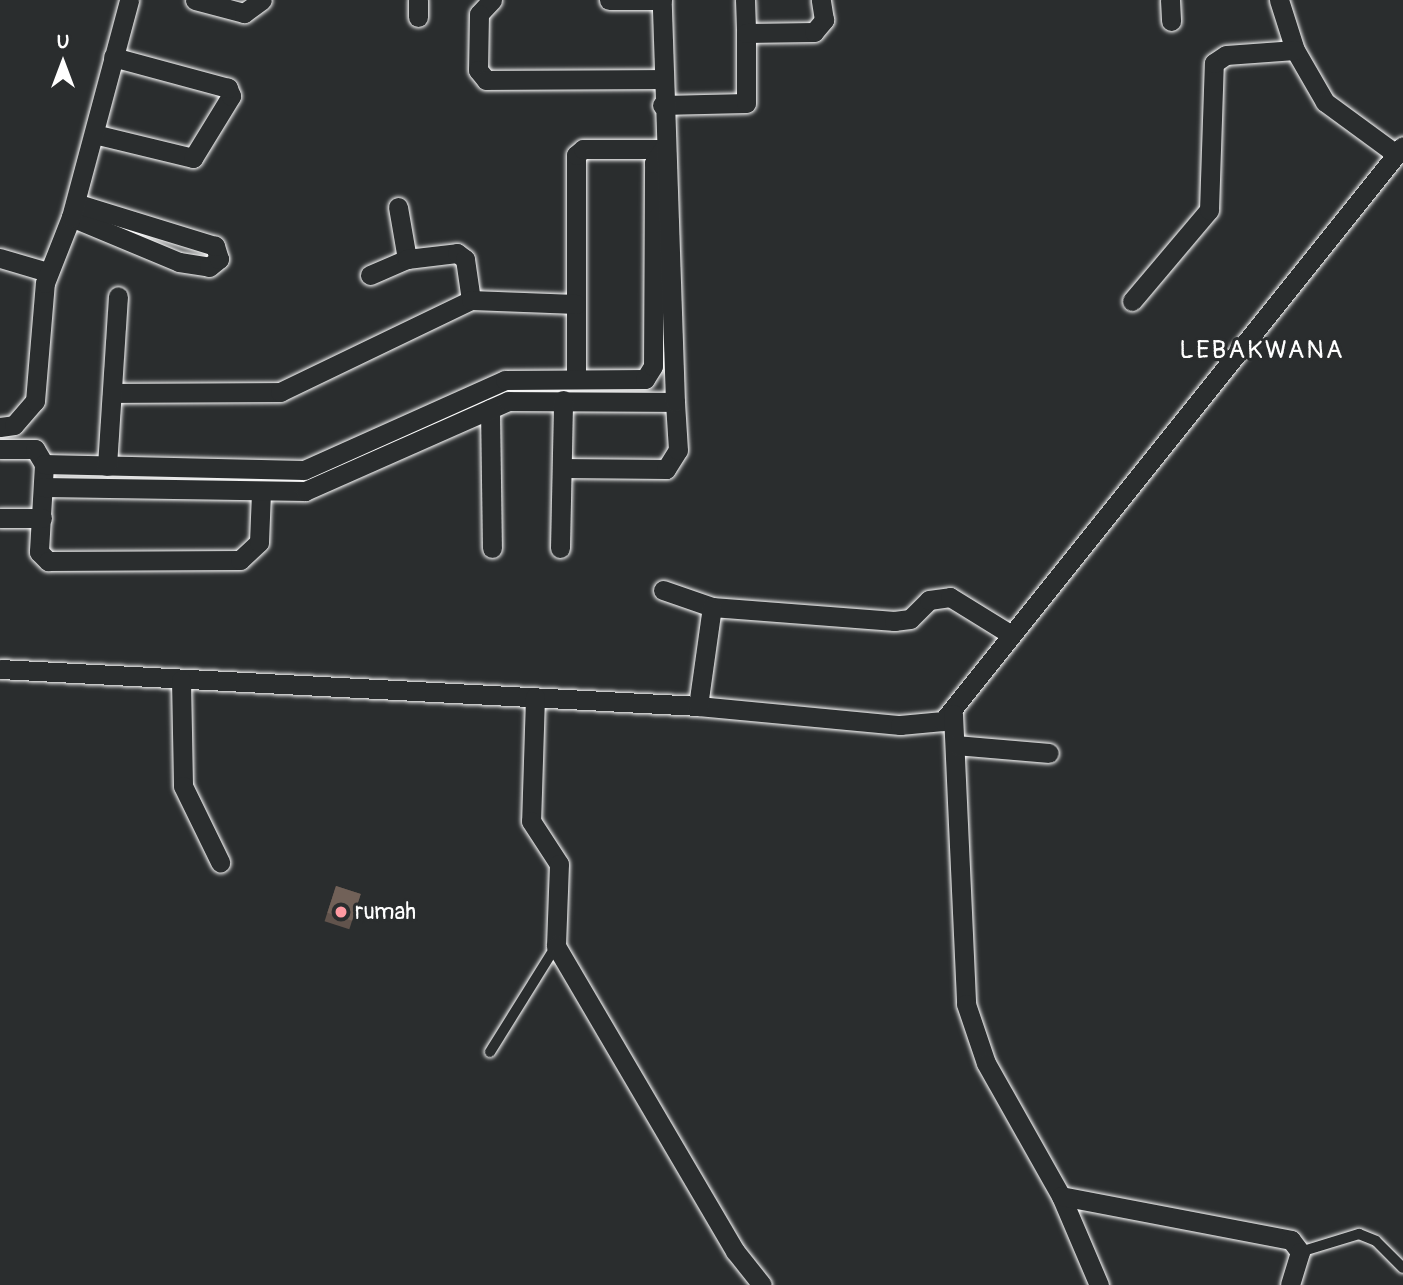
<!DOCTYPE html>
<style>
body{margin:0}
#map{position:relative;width:1403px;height:1285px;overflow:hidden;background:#2a2d2e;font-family:Pangolin,sans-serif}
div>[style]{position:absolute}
.roads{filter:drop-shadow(0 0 2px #fff) drop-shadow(0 0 2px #fff)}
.service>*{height:10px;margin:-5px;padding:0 5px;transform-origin:5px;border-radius:5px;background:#2a2d2e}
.minor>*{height:19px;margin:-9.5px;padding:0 9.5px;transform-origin:9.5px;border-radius:9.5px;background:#2a2d2e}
.wall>*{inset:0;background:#61534c;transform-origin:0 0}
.building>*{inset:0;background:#716158;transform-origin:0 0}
.dots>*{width:19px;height:19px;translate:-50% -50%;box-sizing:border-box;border:4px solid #2a2d2e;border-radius:50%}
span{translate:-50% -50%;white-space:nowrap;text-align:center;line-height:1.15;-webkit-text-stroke:6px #2a2d2e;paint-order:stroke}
.poi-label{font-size:23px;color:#fff}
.left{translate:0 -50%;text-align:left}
.quarter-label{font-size:26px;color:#fff;letter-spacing:2px}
.north{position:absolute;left:28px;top:28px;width:70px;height:70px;-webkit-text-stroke:5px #2a2d2e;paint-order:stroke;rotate:0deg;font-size:19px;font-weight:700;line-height:28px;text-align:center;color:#fff}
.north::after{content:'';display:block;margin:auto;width:24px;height:32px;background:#fff;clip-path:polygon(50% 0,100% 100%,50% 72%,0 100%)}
</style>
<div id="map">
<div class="roads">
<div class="service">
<i style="left:490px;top:1052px;width:125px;rotate:-58.1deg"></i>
<i style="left:1300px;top:1252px;width:62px;rotate:-17deg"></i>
<i style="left:1359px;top:1234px;width:18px;rotate:22deg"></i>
<i style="left:1376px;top:1241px;width:38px;rotate:45deg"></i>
</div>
<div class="minor">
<i style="left:195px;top:0;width:51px;rotate:14.9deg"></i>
<i style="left:244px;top:13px;width:22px;rotate:-36deg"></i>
<i style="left:492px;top:0;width:19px;rotate:133deg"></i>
<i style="left:479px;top:14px;width:56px;rotate:91deg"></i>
<i style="left:478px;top:70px;width:13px;rotate:51deg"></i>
<i style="left:486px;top:80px;width:175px;rotate:-0.3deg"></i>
<i style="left:609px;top:0;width:53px"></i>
<i style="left:745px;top:0;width:33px;rotate:88deg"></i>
<i style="left:1170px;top:0;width:21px;rotate:87deg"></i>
<i style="left:1279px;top:0;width:52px;rotate:72.3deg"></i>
<i style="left:1295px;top:50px;width:60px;rotate:60deg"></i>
<i style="left:1325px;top:102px;width:88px;rotate:36.2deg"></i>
<i style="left:418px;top:17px;width:17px;rotate:-90deg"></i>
<i style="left:662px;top:105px;width:84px;rotate:-1.4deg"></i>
<i style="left:746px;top:103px;width:70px;rotate:-90deg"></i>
<i style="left:746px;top:33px;width:68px;rotate:-0.8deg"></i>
<i style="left:814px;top:32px;width:16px;rotate:-50deg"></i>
<i style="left:824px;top:20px;width:20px;rotate:-99deg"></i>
<i style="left:94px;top:134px;width:102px;rotate:13.6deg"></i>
<i style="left:193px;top:158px;width:73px;rotate:-58.5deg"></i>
<i style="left:231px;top:96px;width:9px;rotate:-111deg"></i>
<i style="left:228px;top:88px;width:119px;rotate:-164.9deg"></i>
<i style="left:398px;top:207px;width:53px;rotate:80.2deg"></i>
<i style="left:71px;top:217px;width:117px;rotate:22.6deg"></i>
<i style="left:179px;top:262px;width:30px;rotate:9deg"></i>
<i style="left:209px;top:267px;width:13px;rotate:-39deg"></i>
<i style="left:219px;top:259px;width:14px;rotate:-107deg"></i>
<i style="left:215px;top:246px;width:146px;rotate:-162.9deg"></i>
<i style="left:0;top:258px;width:50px;rotate:16.3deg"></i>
<i style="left:370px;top:275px;width:40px;rotate:-23.4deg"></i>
<i style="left:407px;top:259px;width:50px;rotate:-6.8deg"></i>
<i style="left:457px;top:253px;width:10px;rotate:37deg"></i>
<i style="left:465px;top:259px;width:41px;rotate:81.7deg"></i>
<i style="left:1132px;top:301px;width:119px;rotate:-49.8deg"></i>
<i style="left:1209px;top:210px;width:147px;rotate:-88.1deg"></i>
<i style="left:1214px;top:63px;width:14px;rotate:-34deg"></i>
<i style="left:1226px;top:55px;width:69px;rotate:-4.1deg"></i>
<i style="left:576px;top:379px;width:224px;rotate:-90deg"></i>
<i style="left:576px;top:155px;width:9px;rotate:-41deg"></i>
<i style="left:583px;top:149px;width:80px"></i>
<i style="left:113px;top:393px;width:167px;rotate:-0.3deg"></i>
<i style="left:280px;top:392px;width:212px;rotate:-25.7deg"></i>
<i style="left:471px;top:300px;width:105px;rotate:2.2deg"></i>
<i style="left:490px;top:409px;width:139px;rotate:89.2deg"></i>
<i style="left:0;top:427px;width:14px;rotate:-8deg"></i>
<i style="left:14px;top:425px;width:32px;rotate:-49deg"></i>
<i style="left:35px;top:401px;width:118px;rotate:-85.2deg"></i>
<i style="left:45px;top:283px;width:71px;rotate:-68.5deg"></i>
<i style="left:71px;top:217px;width:225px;rotate:-75deg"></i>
<i style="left:0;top:449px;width:35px"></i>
<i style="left:35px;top:449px;width:17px;rotate:59deg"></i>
<i style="left:44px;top:464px;width:88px;rotate:93.3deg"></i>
<i style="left:39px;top:552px;width:13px;rotate:45deg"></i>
<i style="left:48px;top:561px;width:192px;rotate:-0.3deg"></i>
<i style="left:240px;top:560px;width:26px;rotate:-43deg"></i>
<i style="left:259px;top:542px;width:49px;rotate:-87.7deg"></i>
<i style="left:44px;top:464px;width:260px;rotate:1.3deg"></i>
<i style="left:304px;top:470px;width:220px;rotate:-24.1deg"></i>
<i style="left:505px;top:380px;width:140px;rotate:-0.4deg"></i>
<i style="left:645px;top:379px;width:15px;rotate:-58deg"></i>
<i style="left:653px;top:366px;width:203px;rotate:-89.7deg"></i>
<i style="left:654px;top:163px;width:17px;rotate:-57deg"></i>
<i style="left:107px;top:466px;width:170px;rotate:-86.3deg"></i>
<i style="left:562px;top:468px;width:104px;rotate:0.6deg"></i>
<i style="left:666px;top:469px;width:22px;rotate:-58deg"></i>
<i style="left:678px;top:450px;width:48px;rotate:-93.6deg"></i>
<i style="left:43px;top:487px;width:262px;rotate:0.9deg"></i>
<i style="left:305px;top:491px;width:222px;rotate:-23.9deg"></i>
<i style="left:508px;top:401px;width:167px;rotate:0.3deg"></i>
<i style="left:675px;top:402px;width:402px;rotate:-91.9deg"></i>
<i style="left:0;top:518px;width:42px"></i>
<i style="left:560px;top:548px;width:148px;rotate:-88.8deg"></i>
<i style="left:663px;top:590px;width:52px;rotate:19.1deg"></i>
<i style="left:712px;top:607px;width:183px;rotate:4.4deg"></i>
<i style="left:894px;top:621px;width:16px;rotate:-7deg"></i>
<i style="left:910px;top:619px;width:27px;rotate:-45deg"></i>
<i style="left:929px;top:600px;width:21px;rotate:-8deg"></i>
<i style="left:950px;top:597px;width:70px;rotate:31.7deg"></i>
<i style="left:0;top:669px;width:699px;rotate:3.03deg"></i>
<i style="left:698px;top:706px;width:203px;rotate:5.4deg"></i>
<i style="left:900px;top:725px;width:43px;rotate:-5.3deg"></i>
<i style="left:943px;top:721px;width:736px;rotate:-51.34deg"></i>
<i style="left:181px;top:680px;width:106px;rotate:88.9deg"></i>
<i style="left:183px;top:786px;width:85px;rotate:64deg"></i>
<i style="left:535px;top:697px;width:124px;rotate:91.8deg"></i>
<i style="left:531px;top:821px;width:51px;rotate:56.9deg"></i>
<i style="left:559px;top:864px;width:82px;rotate:92.1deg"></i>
<i style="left:556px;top:946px;width:354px;rotate:59.6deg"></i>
<i style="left:735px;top:1251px;width:43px;rotate:51.5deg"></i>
<i style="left:698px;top:706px;width:100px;rotate:-82deg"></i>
<i style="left:953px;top:714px;width:290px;rotate:87.4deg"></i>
<i style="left:966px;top:1004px;width:62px;rotate:71.3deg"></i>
<i style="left:986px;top:1063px;width:153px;rotate:60.6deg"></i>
<i style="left:1061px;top:1196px;width:97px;rotate:66.9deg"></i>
<i style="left:956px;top:745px;width:93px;rotate:4.9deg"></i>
<i style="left:1061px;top:1196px;width:234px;rotate:10.8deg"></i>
<i style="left:1291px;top:1240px;width:15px;rotate:53deg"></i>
<i style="left:1300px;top:1252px;width:34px;rotate:107deg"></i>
</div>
</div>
<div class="wall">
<i style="left:336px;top:886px;width:26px;height:37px;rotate:18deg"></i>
</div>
<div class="building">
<i style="left:336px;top:886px;width:26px;height:28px;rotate:18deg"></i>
</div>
<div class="dots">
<i style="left:341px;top:912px;background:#ff9aa2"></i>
</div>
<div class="poi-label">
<span class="left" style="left:355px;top:912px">rumah</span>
</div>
<div class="quarter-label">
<span style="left:1262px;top:351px">LEBAKWANA</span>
</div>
<div class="north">U</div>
</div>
